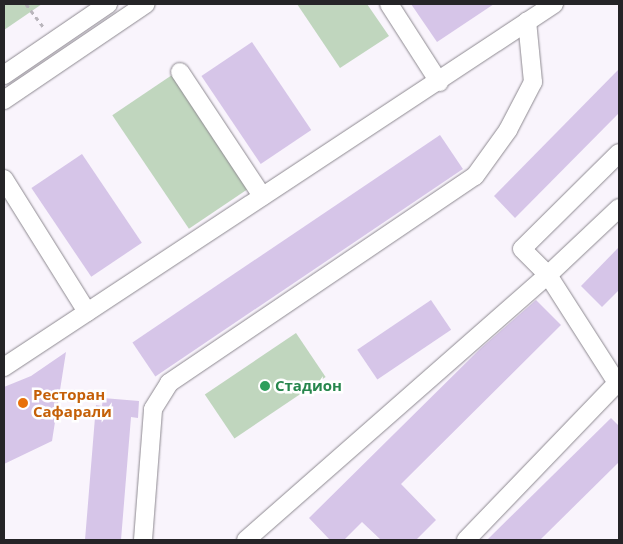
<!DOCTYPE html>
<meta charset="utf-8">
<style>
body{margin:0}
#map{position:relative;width:623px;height:544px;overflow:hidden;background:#f9f4fc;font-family:"Open Sans",sans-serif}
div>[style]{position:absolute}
.green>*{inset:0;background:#c0d6be;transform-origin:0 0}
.building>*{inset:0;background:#d6c5e8;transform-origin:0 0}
.path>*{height:3px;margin-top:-1.5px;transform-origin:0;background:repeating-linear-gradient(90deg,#b9b5bc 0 4px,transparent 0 8px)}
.roads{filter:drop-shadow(0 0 1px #8d8990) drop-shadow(0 0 1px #8d8990)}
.minor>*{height:18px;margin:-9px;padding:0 9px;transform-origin:9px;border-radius:9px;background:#fff}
.dots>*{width:14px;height:14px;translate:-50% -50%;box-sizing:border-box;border:2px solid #fff;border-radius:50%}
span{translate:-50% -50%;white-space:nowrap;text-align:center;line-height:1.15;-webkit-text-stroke:5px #fff;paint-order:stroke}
.leisure-label{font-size:15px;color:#27864d;font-weight:700}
.left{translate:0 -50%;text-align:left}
.food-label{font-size:15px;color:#c56008;font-weight:700}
.frame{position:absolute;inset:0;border:5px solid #252427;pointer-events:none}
</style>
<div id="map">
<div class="green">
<i style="clip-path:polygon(4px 4px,42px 4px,4px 30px)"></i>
<i style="clip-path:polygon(297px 4px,367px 4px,389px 36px,340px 68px)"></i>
<i style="left:172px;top:75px;width:137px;height:72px;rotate:56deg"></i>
<i style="left:296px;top:333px;width:53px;height:110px;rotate:56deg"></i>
</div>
<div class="building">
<i style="clip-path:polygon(411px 4px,494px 4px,437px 42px)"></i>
<i style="left:252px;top:42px;width:106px;height:61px;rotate:56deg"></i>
<i style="clip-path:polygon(619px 69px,619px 113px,515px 218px,494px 196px)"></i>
<i style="left:440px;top:135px;width:41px;height:371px;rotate:56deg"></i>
<i style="left:82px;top:154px;width:107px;height:61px;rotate:56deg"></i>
<i style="clip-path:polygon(619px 247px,619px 290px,602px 307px,581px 286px)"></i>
<i style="left:431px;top:300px;width:36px;height:89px;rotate:56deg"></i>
<i style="clip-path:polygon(536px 300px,561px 325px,401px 484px,436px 520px,416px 540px,381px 540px,362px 522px,344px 540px,330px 540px,309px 518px,481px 348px)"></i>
<i style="clip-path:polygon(66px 352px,52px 441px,4px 464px,4px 387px,31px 376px)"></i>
<i style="clip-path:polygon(103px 398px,139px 401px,138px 418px,131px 417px,121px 540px,85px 540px,96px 405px,102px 406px)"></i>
<i style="clip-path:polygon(611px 418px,619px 426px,619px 462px,540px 540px,487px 540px)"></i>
</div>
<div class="path">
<i style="left:26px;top:4px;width:30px;rotate:53deg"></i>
</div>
<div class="roads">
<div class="minor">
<i style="left:389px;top:4px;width:93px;rotate:57.3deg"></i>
<i style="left:180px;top:72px;width:149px;rotate:56.5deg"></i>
<i style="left:4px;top:75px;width:126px;rotate:-34.3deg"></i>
<i style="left:4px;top:100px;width:171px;rotate:-34.1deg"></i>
<i style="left:619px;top:153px;width:136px;rotate:135.3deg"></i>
<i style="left:522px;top:249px;width:37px;rotate:45deg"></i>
<i style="left:548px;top:275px;width:132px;rotate:57.4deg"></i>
<i style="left:4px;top:179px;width:157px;rotate:58deg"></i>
<i style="left:4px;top:367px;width:659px;rotate:-33.42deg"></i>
<i style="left:143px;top:540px;width:131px;rotate:-85.6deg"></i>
<i style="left:153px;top:409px;width:31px;rotate:-58deg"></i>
<i style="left:169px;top:383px;width:369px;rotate:-34.1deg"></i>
<i style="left:475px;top:176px;width:57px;rotate:-54.3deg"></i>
<i style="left:508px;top:130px;width:54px;rotate:-62.5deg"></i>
<i style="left:533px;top:82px;width:61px;rotate:-95.6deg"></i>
<i style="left:246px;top:540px;width:402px;rotate:-41.3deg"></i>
<i style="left:548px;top:275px;width:98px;rotate:-43.3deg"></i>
<i style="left:466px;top:540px;width:221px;rotate:-46.1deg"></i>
</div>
</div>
<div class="dots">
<i style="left:265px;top:386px;background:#2e9e5b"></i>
<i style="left:23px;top:403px;background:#e8710a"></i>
</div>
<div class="leisure-label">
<span class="left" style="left:275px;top:386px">Стадион</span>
</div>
<div class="food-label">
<span class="left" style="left:33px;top:403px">Ресторан<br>Сафарали</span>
</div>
<div class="frame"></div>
</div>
